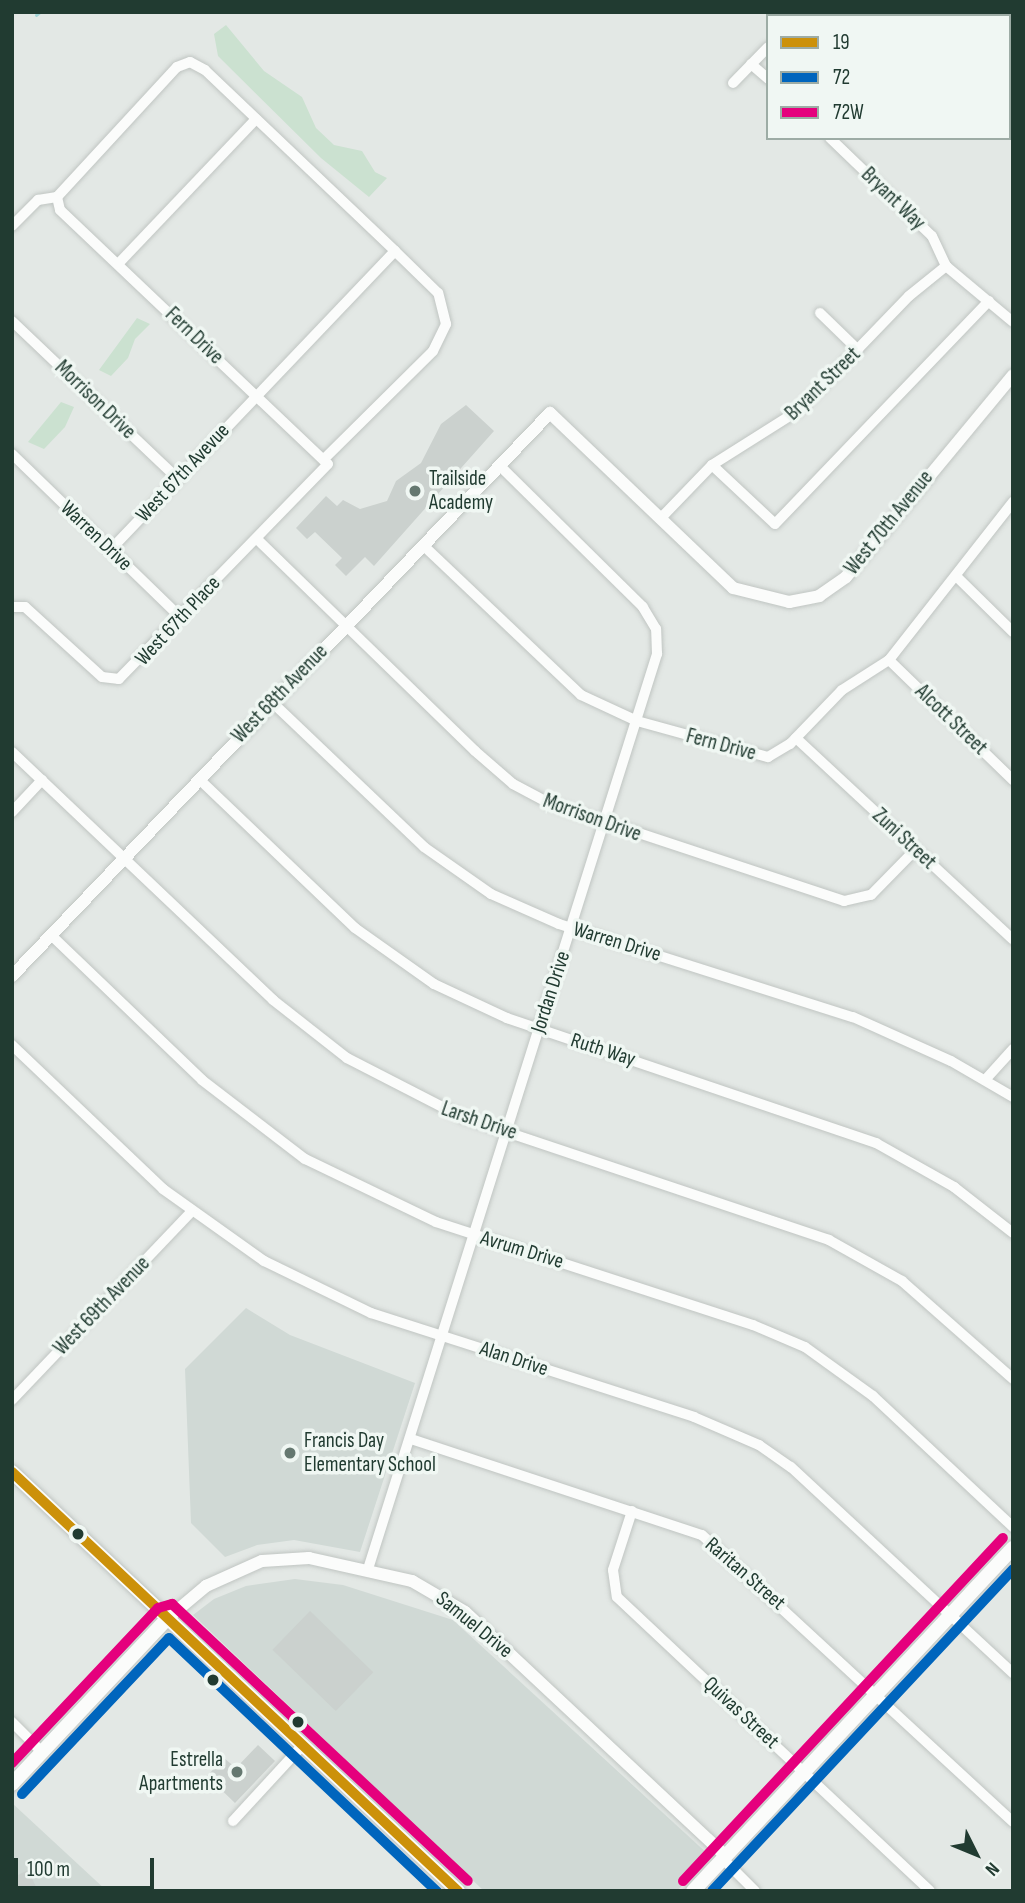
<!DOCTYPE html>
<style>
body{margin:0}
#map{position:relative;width:1025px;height:1903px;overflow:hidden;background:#e3e8e5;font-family:"Sofia Sans Condensed",sans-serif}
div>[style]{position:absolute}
.built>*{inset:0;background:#d0d9d5}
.green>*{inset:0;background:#cbe1d0}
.stream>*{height:2.5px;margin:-1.25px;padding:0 1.25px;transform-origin:1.25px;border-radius:1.25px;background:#a3d4d6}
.building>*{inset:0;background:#cbd1ce;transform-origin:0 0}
.roads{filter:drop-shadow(0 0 2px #c0c5c2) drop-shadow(0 0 2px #c0c5c2)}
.minor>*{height:10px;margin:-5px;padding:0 5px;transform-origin:5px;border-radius:5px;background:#fbfcfb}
.tertiary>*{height:12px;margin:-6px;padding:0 6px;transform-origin:6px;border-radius:6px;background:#fbfcfb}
.secondary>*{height:14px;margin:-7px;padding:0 7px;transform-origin:7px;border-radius:7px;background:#fbfcfb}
.bus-1>*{height:10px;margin:-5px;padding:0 5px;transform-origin:5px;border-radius:5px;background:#cc910a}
.bus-2>*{height:10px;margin:-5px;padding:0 5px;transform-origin:5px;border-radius:5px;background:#0065bd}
.bus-3>*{height:10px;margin:-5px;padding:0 5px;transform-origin:5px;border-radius:5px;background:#e5007d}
.dots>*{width:19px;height:19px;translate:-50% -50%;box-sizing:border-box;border:4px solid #f0f7f3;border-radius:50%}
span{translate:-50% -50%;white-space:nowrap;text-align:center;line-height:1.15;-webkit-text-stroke:7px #f0f7f3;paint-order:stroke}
.street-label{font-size:21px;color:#213b31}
.poi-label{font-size:21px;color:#213b31}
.left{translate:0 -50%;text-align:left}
.right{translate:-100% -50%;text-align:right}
.frame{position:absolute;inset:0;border:14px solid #213b31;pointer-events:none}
.legend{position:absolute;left:766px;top:14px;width:245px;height:126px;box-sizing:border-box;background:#f0f7f3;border:2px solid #9daca5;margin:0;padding:9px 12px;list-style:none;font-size:21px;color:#213b31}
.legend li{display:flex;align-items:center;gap:14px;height:35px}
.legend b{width:35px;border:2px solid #9daca5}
.north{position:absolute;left:941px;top:1819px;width:70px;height:70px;-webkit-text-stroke:5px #f0f7f3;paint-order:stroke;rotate:133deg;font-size:19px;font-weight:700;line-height:28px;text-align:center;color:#213b31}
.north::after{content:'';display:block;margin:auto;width:24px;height:32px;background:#213b31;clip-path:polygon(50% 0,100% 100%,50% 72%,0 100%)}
.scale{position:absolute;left:14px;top:1858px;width:140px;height:32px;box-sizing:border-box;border:4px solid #213b31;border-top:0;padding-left:9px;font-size:21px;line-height:24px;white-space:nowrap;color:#213b31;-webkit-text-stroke:5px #f0f7f3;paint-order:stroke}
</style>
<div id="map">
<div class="built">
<i style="clip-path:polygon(246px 1308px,290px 1335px,415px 1383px,360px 1552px,294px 1540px,257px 1545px,225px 1557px,191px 1523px,185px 1369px)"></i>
<i style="clip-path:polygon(295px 1579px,343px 1585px,453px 1620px,710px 1856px,677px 1891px,484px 1891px,193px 1615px,214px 1599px,246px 1586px)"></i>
<i style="clip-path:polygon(12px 1803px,107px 1891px,12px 1891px)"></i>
</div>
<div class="green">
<i style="clip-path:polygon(226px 25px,264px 71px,302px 97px,316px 128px,334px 145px,362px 151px,375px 172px,387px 178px,369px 197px,321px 158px,218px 56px,214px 34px)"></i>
<i style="clip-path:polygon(137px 318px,150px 324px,135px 339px,128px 358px,111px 376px,99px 370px)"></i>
<i style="clip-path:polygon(61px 402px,74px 407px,65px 427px,44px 449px,28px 442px)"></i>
</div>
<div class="stream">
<i style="left:36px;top:15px;width:5px;rotate:-37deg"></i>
</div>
<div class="building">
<i style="clip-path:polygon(466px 405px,494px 431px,374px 566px,365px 557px,346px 576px,335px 565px,342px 558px,315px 532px,307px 539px,296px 528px,326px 496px,337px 506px,343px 500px,360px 509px,387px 501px,396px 481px,421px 463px,441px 424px)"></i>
<i style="left:310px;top:1611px;width:88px;height:54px;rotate:44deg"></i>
<i style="clip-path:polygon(258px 1745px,275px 1761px,235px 1803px,207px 1776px,224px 1758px,236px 1768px)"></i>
<i style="clip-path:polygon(28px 1870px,38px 1891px,12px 1891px,12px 1878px)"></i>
</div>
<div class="roads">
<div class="minor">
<i style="left:913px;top:12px;width:6px;rotate:45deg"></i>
<i style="left:751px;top:64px;width:23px;rotate:41deg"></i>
<i style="left:1009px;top:67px;width:6px;rotate:-45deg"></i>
<i style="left:733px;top:83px;width:50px;rotate:-45.8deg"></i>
<i style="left:1009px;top:104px;width:5px;rotate:37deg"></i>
<i style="left:830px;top:138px;width:141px;rotate:43.9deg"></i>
<i style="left:932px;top:236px;width:33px;rotate:65deg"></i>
<i style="left:57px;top:197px;width:177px;rotate:-47.3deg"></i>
<i style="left:177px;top:67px;width:14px;rotate:-21deg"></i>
<i style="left:190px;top:62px;width:17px;rotate:28deg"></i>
<i style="left:205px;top:70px;width:262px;rotate:43.6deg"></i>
<i style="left:395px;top:251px;width:413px;rotate:133.6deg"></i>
<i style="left:12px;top:226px;width:37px;rotate:-45deg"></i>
<i style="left:38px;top:200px;width:19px;rotate:-9deg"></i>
<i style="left:57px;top:197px;width:13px;rotate:77deg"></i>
<i style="left:60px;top:210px;width:369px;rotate:43.5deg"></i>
<i style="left:328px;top:464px;width:300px;rotate:134.2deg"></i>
<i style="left:119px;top:679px;width:17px;rotate:-173deg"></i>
<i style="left:102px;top:677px;width:104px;rotate:-137.7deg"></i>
<i style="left:25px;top:607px;width:13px;rotate:180deg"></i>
<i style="left:118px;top:264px;width:200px;rotate:-46.4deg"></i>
<i style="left:946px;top:266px;width:87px;rotate:39.9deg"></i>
<i style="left:820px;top:313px;width:53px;rotate:44.2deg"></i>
<i style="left:12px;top:321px;width:228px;rotate:43.6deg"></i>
<i style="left:12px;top:454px;width:234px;rotate:44.1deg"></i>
<i style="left:324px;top:459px;width:153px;rotate:-44.7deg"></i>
<i style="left:433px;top:351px;width:30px;rotate:-64deg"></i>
<i style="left:446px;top:324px;width:32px;rotate:-104deg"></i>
<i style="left:438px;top:293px;width:60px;rotate:-135.7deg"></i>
<i style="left:712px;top:465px;width:86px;rotate:43.1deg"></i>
<i style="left:775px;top:524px;width:309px;rotate:-46.2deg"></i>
<i style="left:660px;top:519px;width:75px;rotate:-46.1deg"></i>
<i style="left:712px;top:465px;width:103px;rotate:-32.3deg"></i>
<i style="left:799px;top:410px;width:158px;rotate:-46deg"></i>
<i style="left:909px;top:296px;width:48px;rotate:-39deg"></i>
<i style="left:257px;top:539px;width:304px;rotate:44.2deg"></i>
<i style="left:475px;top:751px;width:50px;rotate:41deg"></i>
<i style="left:513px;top:784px;width:40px;rotate:28deg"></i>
<i style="left:548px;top:803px;width:312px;rotate:18.3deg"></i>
<i style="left:844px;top:901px;width:28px;rotate:-13deg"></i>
<i style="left:871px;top:895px;width:64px;rotate:-45.6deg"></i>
<i style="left:424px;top:546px;width:216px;rotate:43.5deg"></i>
<i style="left:581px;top:695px;width:62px;rotate:24.9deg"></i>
<i style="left:637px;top:721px;width:136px;rotate:15.4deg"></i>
<i style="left:768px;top:757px;width:26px;rotate:-31deg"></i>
<i style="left:790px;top:744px;width:75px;rotate:-46.1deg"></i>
<i style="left:842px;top:690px;width:56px;rotate:-32.6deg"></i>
<i style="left:889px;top:660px;width:201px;rotate:-51.9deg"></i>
<i style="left:956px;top:576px;width:80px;rotate:44.5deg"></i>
<i style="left:889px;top:660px;width:173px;rotate:44.1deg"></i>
<i style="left:272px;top:702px;width:210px;rotate:43.6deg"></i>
<i style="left:424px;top:847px;width:82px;rotate:35deg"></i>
<i style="left:491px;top:894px;width:74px;rotate:23.8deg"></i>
<i style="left:559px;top:924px;width:308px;rotate:17.6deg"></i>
<i style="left:853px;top:1017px;width:107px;rotate:24.2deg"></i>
<i style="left:951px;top:1061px;width:72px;rotate:30.1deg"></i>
<i style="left:796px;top:738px;width:296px;rotate:42.9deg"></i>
<i style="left:12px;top:752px;width:360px;rotate:43.5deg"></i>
<i style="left:273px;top:1000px;width:94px;rotate:38.1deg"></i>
<i style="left:347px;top:1058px;width:129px;rotate:27.2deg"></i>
<i style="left:462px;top:1117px;width:387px;rotate:18.5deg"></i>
<i style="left:829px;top:1240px;width:84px;rotate:29.3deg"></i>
<i style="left:902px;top:1281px;width:148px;rotate:41.4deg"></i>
<i style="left:199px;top:779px;width:216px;rotate:43.7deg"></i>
<i style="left:355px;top:928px;width:97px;rotate:35.3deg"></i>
<i style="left:434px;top:984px;width:81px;rotate:25deg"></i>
<i style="left:507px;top:1018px;width:390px;rotate:18.7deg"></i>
<i style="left:876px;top:1143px;width:90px;rotate:29.4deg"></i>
<i style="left:954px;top:1187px;width:75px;rotate:37.9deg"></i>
<i style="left:12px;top:812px;width:44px;rotate:-46.8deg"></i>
<i style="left:51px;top:935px;width:209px;rotate:43.8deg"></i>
<i style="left:202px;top:1080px;width:130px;rotate:37.5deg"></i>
<i style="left:305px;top:1159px;width:145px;rotate:25.7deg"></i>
<i style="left:436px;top:1222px;width:333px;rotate:18deg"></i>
<i style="left:753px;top:1325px;width:56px;rotate:22.9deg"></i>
<i style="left:805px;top:1347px;width:84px;rotate:35.8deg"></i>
<i style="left:873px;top:1396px;width:192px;rotate:43.1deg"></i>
<i style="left:12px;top:1045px;width:209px;rotate:43.6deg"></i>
<i style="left:163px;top:1189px;width:124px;rotate:35.5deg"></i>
<i style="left:264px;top:1261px;width:119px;rotate:25.9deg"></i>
<i style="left:371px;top:1313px;width:339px;rotate:17.8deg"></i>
<i style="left:694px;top:1417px;width:71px;rotate:23.3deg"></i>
<i style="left:759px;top:1445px;width:39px;rotate:35deg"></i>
<i style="left:791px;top:1467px;width:303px;rotate:42.9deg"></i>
<i style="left:985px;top:1080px;width:42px;rotate:-47.9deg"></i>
<i style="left:12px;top:1400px;width:260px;rotate:-46.4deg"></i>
<i style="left:411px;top:1439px;width:306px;rotate:18.3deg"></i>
<i style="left:702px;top:1535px;width:423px;rotate:42.7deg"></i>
<i style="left:632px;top:1511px;width:62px;rotate:107.9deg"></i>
<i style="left:613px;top:1570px;width:27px;rotate:82deg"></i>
<i style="left:617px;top:1597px;width:429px;rotate:43.2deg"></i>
<i style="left:368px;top:1569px;width:960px;rotate:-72.47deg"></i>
<i style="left:657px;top:654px;width:25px;rotate:-92deg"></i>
<i style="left:656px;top:629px;width:26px;rotate:-121deg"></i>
<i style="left:643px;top:607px;width:201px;rotate:-135.4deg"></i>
<i style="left:12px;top:1722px;width:42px;rotate:45deg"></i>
<i style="left:233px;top:1821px;width:103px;rotate:-47.4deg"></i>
<i style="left:723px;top:1859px;width:45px;rotate:45deg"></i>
</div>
<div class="tertiary">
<i style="left:12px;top:976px;width:779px;rotate:-46.3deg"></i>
<i style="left:550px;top:413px;width:253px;rotate:43.7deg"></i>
<i style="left:733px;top:588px;width:58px;rotate:14deg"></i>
<i style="left:789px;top:602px;width:31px;rotate:-11deg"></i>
<i style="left:819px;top:596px;width:33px;rotate:-35deg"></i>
<i style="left:846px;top:577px;width:262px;rotate:-50.4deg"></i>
<i style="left:168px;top:1618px;width:50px;rotate:-40.1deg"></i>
<i style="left:206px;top:1586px;width:61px;rotate:-24.1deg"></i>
<i style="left:262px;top:1561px;width:47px;rotate:-3.7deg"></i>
<i style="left:309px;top:1558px;width:106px;rotate:12.6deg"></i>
<i style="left:412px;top:1581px;width:61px;rotate:30.3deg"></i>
<i style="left:465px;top:1612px;width:357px;rotate:43.1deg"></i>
</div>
<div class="secondary">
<i style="left:12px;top:1472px;width:612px;rotate:43.21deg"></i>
<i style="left:12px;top:1784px;width:228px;rotate:-46.8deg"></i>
<i style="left:693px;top:1891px;width:469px;rotate:-47deg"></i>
</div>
</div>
<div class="bus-1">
<i style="left:12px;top:1472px;width:612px;rotate:43.21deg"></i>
</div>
<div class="bus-2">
<i style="left:22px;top:1794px;width:214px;rotate:-46.7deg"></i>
<i style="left:169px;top:1638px;width:369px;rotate:43.4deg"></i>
<i style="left:712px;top:1891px;width:441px;rotate:-46.9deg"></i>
</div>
<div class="bus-3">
<i style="left:12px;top:1763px;width:213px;rotate:-46.7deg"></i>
<i style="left:158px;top:1608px;width:15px;rotate:-16deg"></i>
<i style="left:172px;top:1604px;width:405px;rotate:43.1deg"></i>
<i style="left:683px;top:1881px;width:469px;rotate:-47deg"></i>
</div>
<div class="dots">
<i style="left:415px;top:491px;background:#657870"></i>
<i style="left:290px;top:1453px;background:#657870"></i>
<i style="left:78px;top:1534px;background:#213b31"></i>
<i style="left:213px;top:1680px;background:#213b31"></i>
<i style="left:298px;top:1722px;background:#213b31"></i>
<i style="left:237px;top:1772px;background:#657870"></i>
</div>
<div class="street-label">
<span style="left:893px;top:199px;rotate:44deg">Bryant Way</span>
<span style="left:194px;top:336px;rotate:44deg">Fern Drive</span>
<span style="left:823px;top:384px;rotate:-44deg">Bryant Street</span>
<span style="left:95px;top:400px;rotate:44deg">Morrison Drive</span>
<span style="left:183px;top:473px;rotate:-47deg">West 67th Avevue</span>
<span style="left:889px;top:523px;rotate:-51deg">West 70th Avenue</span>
<span style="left:96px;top:536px;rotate:44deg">Warren Drive</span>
<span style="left:178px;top:621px;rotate:-47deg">West 67th Place</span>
<span style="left:280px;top:694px;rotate:-46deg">West 68th Avenue</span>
<span style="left:951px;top:720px;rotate:44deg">Alcott Street</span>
<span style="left:721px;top:745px;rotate:15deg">Fern Drive</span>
<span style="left:592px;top:818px;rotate:20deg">Morrison Drive</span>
<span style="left:904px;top:839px;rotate:43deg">Zuni Street</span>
<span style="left:617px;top:942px;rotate:17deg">Warren Drive</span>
<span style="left:551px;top:992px;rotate:-72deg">Jordan Drive</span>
<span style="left:603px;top:1050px;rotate:18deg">Ruth Way</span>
<span style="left:479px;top:1121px;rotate:19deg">Larsh Drive</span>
<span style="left:522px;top:1250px;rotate:17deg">Avrum Drive</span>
<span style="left:102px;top:1306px;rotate:-46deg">West 69th Avenue</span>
<span style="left:514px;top:1359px;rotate:18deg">Alan Drive</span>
<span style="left:745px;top:1574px;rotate:41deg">Raritan Street</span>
<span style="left:474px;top:1625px;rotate:39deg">Samuel Drive</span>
<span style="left:741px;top:1713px;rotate:43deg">Quivas Street</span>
</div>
<div class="poi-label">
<span class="left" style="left:429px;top:491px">Trailside<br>Academy</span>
<span class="left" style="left:304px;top:1453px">Francis Day<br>Elementary School</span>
<span class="right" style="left:223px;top:1772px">Estrella<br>Apartments</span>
</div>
<div class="frame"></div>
<ul class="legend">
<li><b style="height:9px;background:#cc910a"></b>19</li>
<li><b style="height:9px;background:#0065bd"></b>72</li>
<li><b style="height:9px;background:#e5007d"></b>72W</li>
</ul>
<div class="north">N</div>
<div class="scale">100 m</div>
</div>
